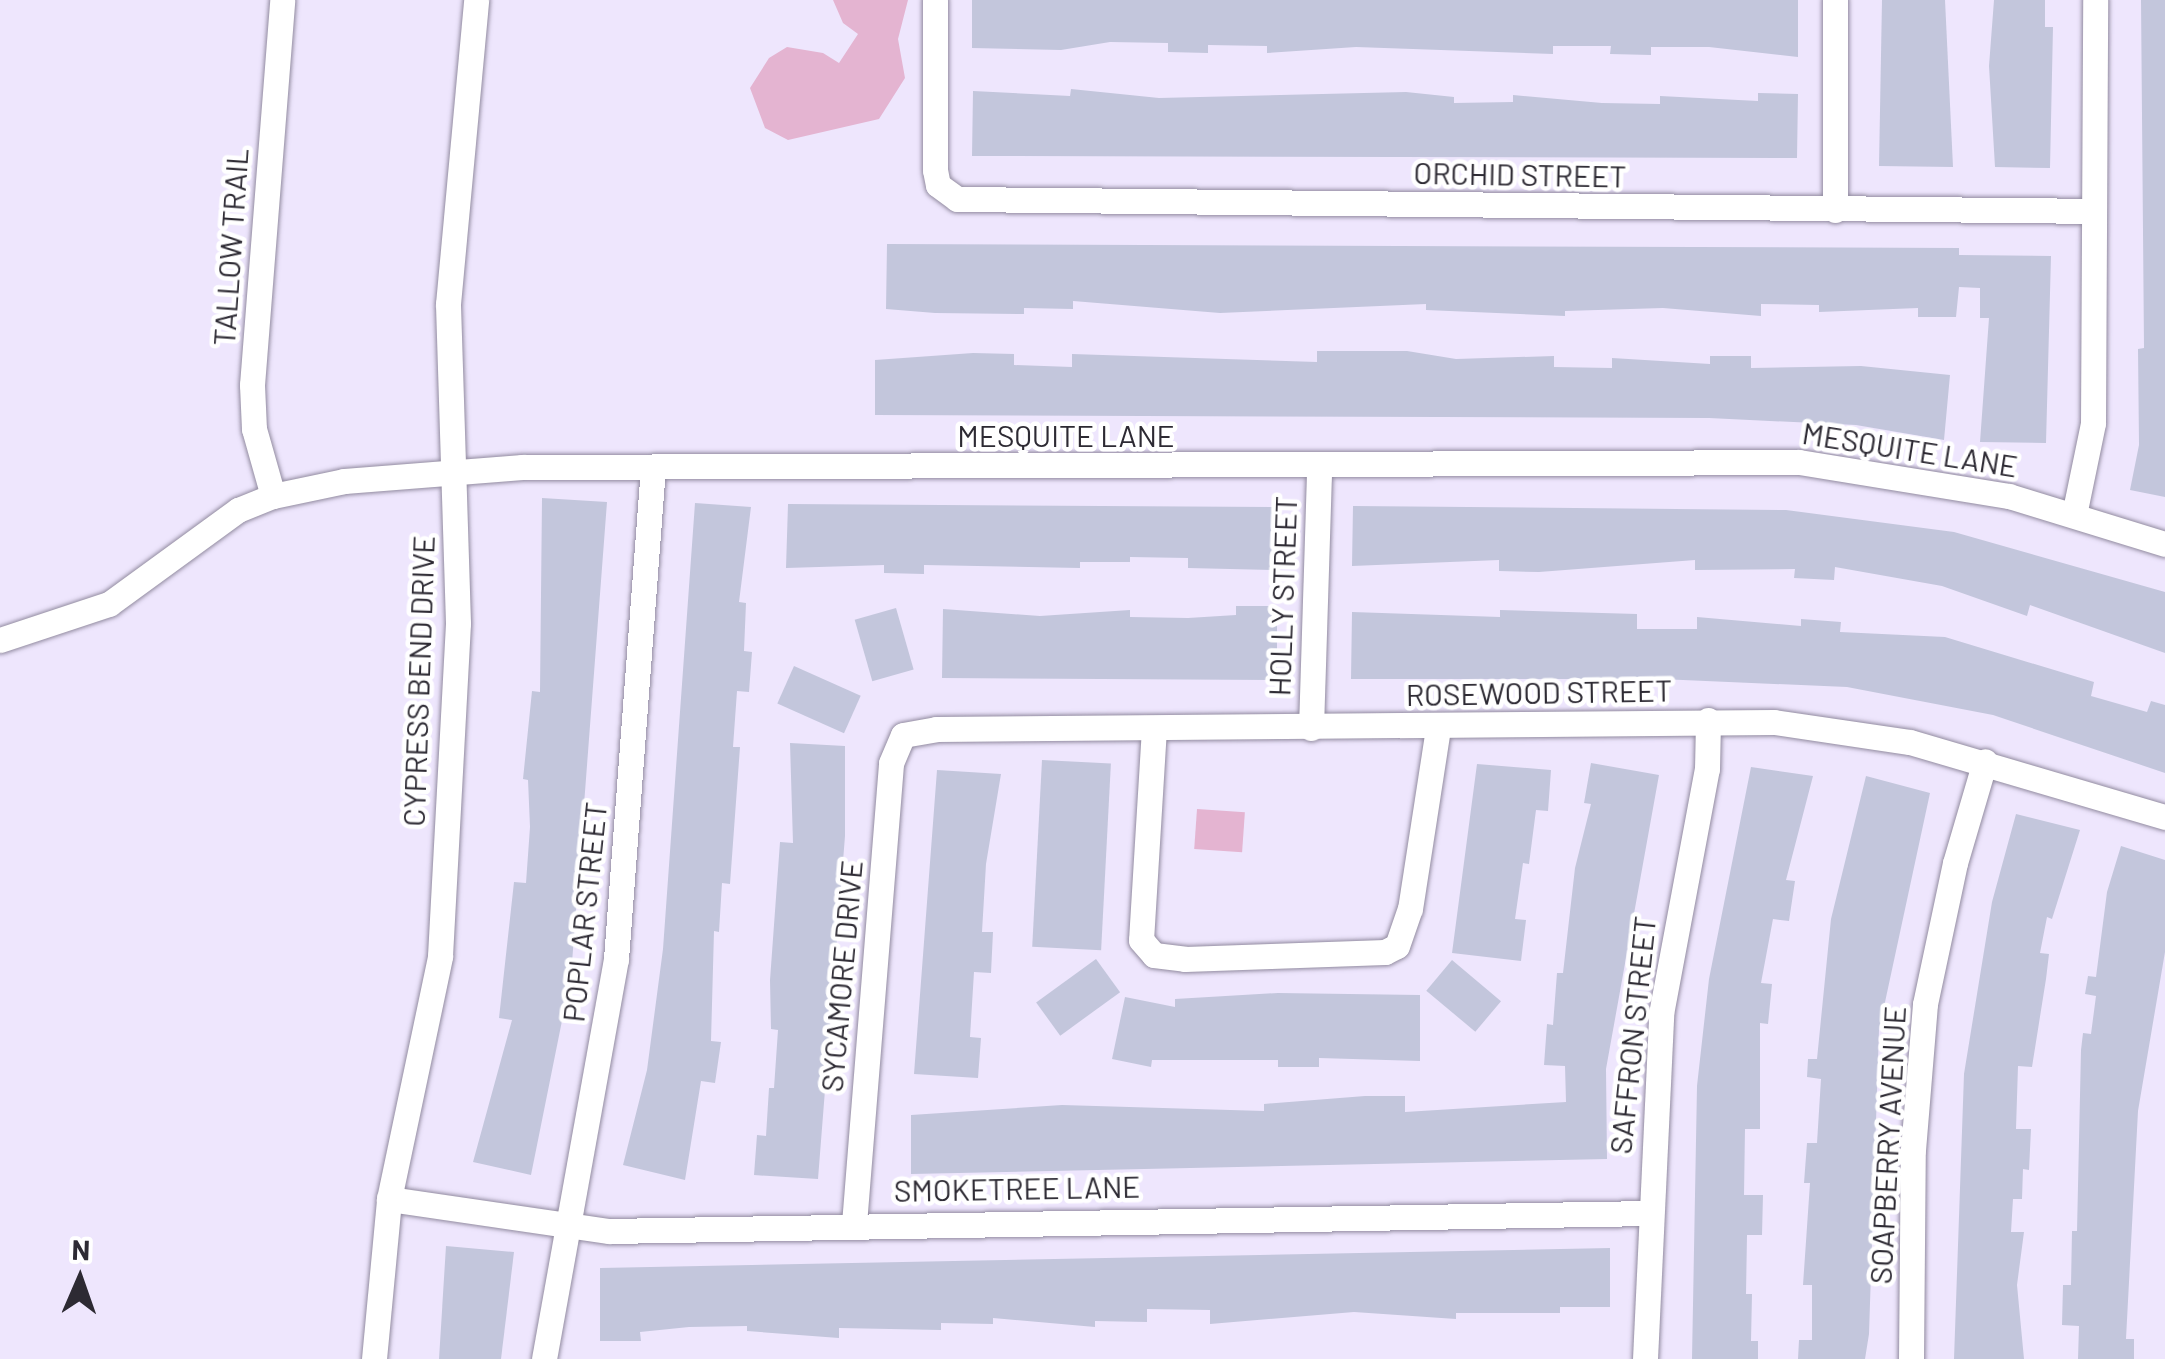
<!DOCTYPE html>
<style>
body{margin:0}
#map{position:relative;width:2165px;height:1359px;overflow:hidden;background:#eee6fd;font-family:Barlow,sans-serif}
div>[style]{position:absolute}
.green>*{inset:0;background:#e4b4d1;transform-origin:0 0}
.building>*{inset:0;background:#c3c6dc;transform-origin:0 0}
.roads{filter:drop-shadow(0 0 2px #928ba0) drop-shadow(0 0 2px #928ba0)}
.minor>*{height:25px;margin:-12.5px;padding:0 12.5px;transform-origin:12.5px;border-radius:12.5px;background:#fff}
span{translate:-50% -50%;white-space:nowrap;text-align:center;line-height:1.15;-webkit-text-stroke:9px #fff;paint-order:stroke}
.street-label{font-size:30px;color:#2d2a33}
.north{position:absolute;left:30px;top:1229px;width:100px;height:100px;-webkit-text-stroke:8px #fff;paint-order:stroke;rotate:2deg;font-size:28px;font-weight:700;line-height:40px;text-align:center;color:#2d2a33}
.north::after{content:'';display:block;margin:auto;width:35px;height:45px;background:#2d2a33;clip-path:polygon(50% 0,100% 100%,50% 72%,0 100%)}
</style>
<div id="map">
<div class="green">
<i style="clip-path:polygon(833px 0,908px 0,898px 39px,905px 78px,879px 119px,788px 140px,765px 128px,750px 88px,769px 58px,787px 47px,823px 53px,839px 63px,858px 34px,843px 23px)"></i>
<i style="left:1197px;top:809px;width:48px;height:40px;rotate:4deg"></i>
</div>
<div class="building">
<i style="clip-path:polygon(972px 0,1798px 0,1798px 57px,1709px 47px,1651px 47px,1651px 55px,1610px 54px,1611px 46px,1553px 46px,1553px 54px,1356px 47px,1267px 53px,1267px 46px,1208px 45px,1208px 53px,1168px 52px,1168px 43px,1110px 42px,1061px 50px,972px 48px)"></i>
<i style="clip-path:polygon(1882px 0,1945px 0,1953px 167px,1879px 166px)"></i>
<i style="clip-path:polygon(1994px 0,2045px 0,2045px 27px,2053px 27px,2050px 168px,1995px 167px,1989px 66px)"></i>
<i style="clip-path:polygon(2141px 0,2165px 0,2165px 497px,2130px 490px,2139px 445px,2138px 349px,2144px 348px)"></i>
<i style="clip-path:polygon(1071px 89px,1159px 98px,1406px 92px,1454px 97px,1454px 103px,1513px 102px,1513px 95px,1602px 103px,1660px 104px,1660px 96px,1758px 101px,1758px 93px,1798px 94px,1797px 158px,972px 156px,973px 91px,1070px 96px)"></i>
<i style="clip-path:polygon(887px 244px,1959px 248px,1959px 255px,2051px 256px,2046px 443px,1980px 442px,1989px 318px,1980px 318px,1980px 288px,1959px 287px,1956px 317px,1918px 317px,1918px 308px,1819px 312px,1819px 305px,1761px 304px,1761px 316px,1663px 308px,1565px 311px,1565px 316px,1426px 310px,1426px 304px,1220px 313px,1073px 301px,1073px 309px,1024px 308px,1024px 314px,935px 313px,886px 309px)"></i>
<i style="clip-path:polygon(1317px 351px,1407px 351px,1456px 359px,1554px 356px,1554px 367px,1612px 368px,1612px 358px,1710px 364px,1710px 356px,1751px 356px,1751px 368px,1861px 366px,1950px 375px,1944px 440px,1856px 425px,1709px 418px,875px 415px,875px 360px,973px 353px,1014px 354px,1014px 365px,1072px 367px,1072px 354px,1317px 362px)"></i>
<i style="clip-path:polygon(542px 498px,607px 502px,571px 976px,531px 1175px,473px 1162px,512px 1020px,499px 1018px,514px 882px,526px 883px,530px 827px,528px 780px,523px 779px,532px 691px,540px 692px)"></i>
<i style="clip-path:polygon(695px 503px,751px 507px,739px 602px,746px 603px,744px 651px,752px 652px,749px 692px,737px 691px,733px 747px,740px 747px,730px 884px,722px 883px,719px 932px,714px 931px,711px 1041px,721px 1042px,715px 1083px,701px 1081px,685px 1180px,623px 1165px,647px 1070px,663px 949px)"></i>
<i style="clip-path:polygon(788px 504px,1277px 507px,1277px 570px,1188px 568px,1188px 558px,1130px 557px,1130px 562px,1080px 562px,1080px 568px,924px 565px,924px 574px,884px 573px,884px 565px,786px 568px)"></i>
<i style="clip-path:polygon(1353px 506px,1786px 510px,1954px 532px,2165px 592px,2165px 653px,2030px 605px,2027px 616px,1942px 586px,1835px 567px,1834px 580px,1794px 578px,1795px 569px,1695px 570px,1695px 560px,1539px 572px,1499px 571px,1499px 560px,1352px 566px)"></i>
<i style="clip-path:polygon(1236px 606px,1277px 606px,1277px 680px,942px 678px,943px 609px,1040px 616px,1130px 610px,1130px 617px,1188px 618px,1236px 615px)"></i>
<i style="left:896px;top:608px;width:64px;height:43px;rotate:74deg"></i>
<i style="clip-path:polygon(1500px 610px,1637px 614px,1637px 629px,1697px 629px,1697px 617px,1801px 626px,1801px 619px,1841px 622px,1840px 632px,1945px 637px,2094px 682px,2091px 696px,2147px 712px,2151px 701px,2165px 705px,2165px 773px,1993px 715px,1847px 687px,1660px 679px,1351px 679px,1352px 612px,1500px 617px)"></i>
<i style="left:794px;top:666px;width:73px;height:41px;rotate:24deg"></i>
<i style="clip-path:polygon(790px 743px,845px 746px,845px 836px,818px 1179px,754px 1175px,757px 1135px,766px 1136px,769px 1088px,774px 1088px,778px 1030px,771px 1029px,770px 980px,780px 842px,793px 843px)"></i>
<i style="left:1042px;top:760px;width:69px;height:187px;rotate:3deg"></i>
<i style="clip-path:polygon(1591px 763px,1659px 775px,1606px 1069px,1607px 1159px,911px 1174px,911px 1115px,1062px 1105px,1264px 1111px,1264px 1104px,1365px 1096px,1405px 1096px,1405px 1112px,1566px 1102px,1565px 1066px,1544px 1065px,1547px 1024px,1553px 1025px,1557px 973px,1563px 973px,1575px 868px,1591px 804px,1584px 803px)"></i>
<i style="clip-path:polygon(1477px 764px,1551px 770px,1548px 811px,1536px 810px,1529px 864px,1523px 863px,1515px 919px,1526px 920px,1521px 961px,1452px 953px)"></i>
<i style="clip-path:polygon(1751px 767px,1813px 776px,1786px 880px,1795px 881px,1789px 921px,1773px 919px,1761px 983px,1772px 984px,1768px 1024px,1760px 1023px,1760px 1129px,1745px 1129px,1744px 1195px,1763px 1195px,1762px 1235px,1747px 1235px,1746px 1294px,1752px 1294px,1751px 1341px,1758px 1341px,1758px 1359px,1692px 1359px,1697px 1086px,1709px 979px)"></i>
<i style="clip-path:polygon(937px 770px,1001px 774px,986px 864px,982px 932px,993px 932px,991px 973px,974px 972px,970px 1037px,981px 1038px,978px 1078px,914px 1074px)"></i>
<i style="clip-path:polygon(1866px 776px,1930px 793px,1879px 1030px,1869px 1334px,1865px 1359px,1798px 1359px,1799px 1340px,1812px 1340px,1812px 1285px,1803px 1285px,1810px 1183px,1804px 1183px,1807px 1143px,1817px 1143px,1821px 1079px,1807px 1077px,1808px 1059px,1817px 1059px,1831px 919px)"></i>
<i style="clip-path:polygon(2016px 814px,2080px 830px,2052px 919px,2047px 917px,2040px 953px,2049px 954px,2046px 979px,2032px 1067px,2018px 1066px,2016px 1129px,2031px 1129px,2029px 1170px,2023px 1169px,2022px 1199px,2013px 1199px,2011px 1232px,2024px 1232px,2017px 1285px,2024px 1359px,1954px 1359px,1964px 1074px,1992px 902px)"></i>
<i style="clip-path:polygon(2121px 846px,2165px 860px,2165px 952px,2138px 1111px,2126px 1339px,2134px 1339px,2134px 1359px,2078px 1359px,2079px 1326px,2062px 1325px,2063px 1285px,2071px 1285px,2072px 1231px,2077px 1231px,2081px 1050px,2083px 1033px,2091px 1034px,2096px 996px,2085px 994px,2088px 976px,2096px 977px,2107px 892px)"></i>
<i style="left:1096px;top:959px;width:41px;height:74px;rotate:54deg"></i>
<i style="left:1452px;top:960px;width:64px;height:40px;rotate:40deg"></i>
<i style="clip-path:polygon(1278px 993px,1420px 995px,1420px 1061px,1319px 1058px,1319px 1067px,1278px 1067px,1278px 1060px,1152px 1060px,1151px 1067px,1112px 1059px,1125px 997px,1175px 1007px,1175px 999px)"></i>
<i style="clip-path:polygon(446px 1246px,514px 1252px,501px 1359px,439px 1359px)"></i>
<i style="clip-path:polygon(1610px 1248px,1610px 1307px,1560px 1307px,1560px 1313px,1456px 1313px,1456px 1319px,1354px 1312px,1210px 1324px,1210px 1310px,1147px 1309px,1147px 1322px,1095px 1321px,1095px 1327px,993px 1318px,993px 1324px,941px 1323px,941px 1330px,839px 1328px,839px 1338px,747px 1331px,747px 1326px,689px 1327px,640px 1332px,641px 1341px,600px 1341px,600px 1268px)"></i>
</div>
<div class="roads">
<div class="minor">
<i style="left:935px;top:0;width:170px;rotate:90deg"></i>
<i style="left:935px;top:170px;width:15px;rotate:79deg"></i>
<i style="left:938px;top:185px;width:24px;rotate:36deg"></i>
<i style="left:957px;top:199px;width:1137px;rotate:0.6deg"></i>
<i style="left:1835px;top:210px;width:210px;rotate:-90deg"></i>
<i style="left:273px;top:496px;width:70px;rotate:-105.8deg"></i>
<i style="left:254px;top:429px;width:44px;rotate:-92.6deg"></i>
<i style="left:252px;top:385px;width:386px;rotate:-85.5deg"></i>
<i style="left:2074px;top:515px;width:94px;rotate:-78.3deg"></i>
<i style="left:2093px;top:423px;width:423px;rotate:-89.7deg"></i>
<i style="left:0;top:640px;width:115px;rotate:-18.3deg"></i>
<i style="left:109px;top:604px;width:160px;rotate:-36.1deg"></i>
<i style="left:238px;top:510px;width:38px;rotate:-22deg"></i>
<i style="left:273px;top:496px;width:73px;rotate:-11.9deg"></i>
<i style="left:344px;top:481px;width:179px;rotate:-4.5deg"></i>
<i style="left:522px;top:467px;width:1277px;rotate:-0.22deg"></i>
<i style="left:1799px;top:462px;width:213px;rotate:9.2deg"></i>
<i style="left:2009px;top:496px;width:163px;rotate:17.1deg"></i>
<i style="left:1154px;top:728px;width:212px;rotate:93.5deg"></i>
<i style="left:1141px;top:940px;width:20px;rotate:49deg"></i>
<i style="left:1154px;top:955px;width:31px;rotate:7deg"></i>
<i style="left:1185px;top:959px;width:200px;rotate:-2deg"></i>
<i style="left:1385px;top:952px;width:13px;rotate:-27deg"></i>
<i style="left:1397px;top:946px;width:39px;rotate:-71deg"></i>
<i style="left:1410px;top:909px;width:183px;rotate:-81.2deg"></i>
<i style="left:1311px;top:728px;width:261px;rotate:-88.2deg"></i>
<i style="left:389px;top:1199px;width:222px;rotate:8.3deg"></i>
<i style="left:609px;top:1231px;width:1040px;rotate:-0.99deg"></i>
<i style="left:854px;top:1224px;width:462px;rotate:-85.4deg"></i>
<i style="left:891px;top:763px;width:30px;rotate:-67deg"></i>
<i style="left:903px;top:735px;width:34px;rotate:-10deg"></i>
<i style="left:936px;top:729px;width:838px;rotate:-0.48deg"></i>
<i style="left:1774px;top:722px;width:137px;rotate:8.4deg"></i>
<i style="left:1910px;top:742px;width:266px;rotate:16.4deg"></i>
<i style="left:374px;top:1359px;width:161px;rotate:-84.6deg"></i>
<i style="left:389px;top:1199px;width:248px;rotate:-78.1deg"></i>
<i style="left:440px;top:956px;width:333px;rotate:-86.9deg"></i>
<i style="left:458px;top:623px;width:319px;rotate:-91.8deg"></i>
<i style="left:448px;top:304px;width:305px;rotate:-84.7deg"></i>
<i style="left:544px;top:1359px;width:406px;rotate:-79.8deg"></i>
<i style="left:616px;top:959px;width:493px;rotate:-85.7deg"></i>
<i style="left:1645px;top:1359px;width:345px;rotate:-87.3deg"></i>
<i style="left:1661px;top:1014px;width:249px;rotate:-79.4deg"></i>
<i style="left:1707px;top:769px;width:49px;rotate:-88.8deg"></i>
<i style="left:1911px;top:1359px;width:209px;rotate:-89.5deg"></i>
<i style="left:1913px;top:1150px;width:146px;rotate:-85.3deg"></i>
<i style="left:1925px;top:1004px;width:144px;rotate:-78deg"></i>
<i style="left:1955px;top:863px;width:106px;rotate:-73.6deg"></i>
</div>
</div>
<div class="street-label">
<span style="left:1520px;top:174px;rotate:1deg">ORCHID STREET</span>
<span style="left:230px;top:247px;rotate:-86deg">TALLOW TRAIL</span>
<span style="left:1066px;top:435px">MESQUITE LANE</span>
<span style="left:1910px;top:449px;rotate:9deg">MESQUITE LANE</span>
<span style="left:1282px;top:596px;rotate:-88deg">HOLLY STREET</span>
<span style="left:418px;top:681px;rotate:-88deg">CYPRESS BEND DRIVE</span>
<span style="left:1539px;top:692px;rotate:-1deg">ROSEWOOD STREET</span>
<span style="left:584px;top:912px;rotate:-84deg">POPLAR STREET</span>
<span style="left:841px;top:976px;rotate:-85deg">SYCAMORE DRIVE</span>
<span style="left:1632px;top:1035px;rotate:-84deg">SAFFRON STREET</span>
<span style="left:1887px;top:1145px;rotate:-87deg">SOAPBERRY AVENUE</span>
<span style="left:1017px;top:1188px;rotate:-1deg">SMOKETREE LANE</span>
</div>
<div class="north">N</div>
</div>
